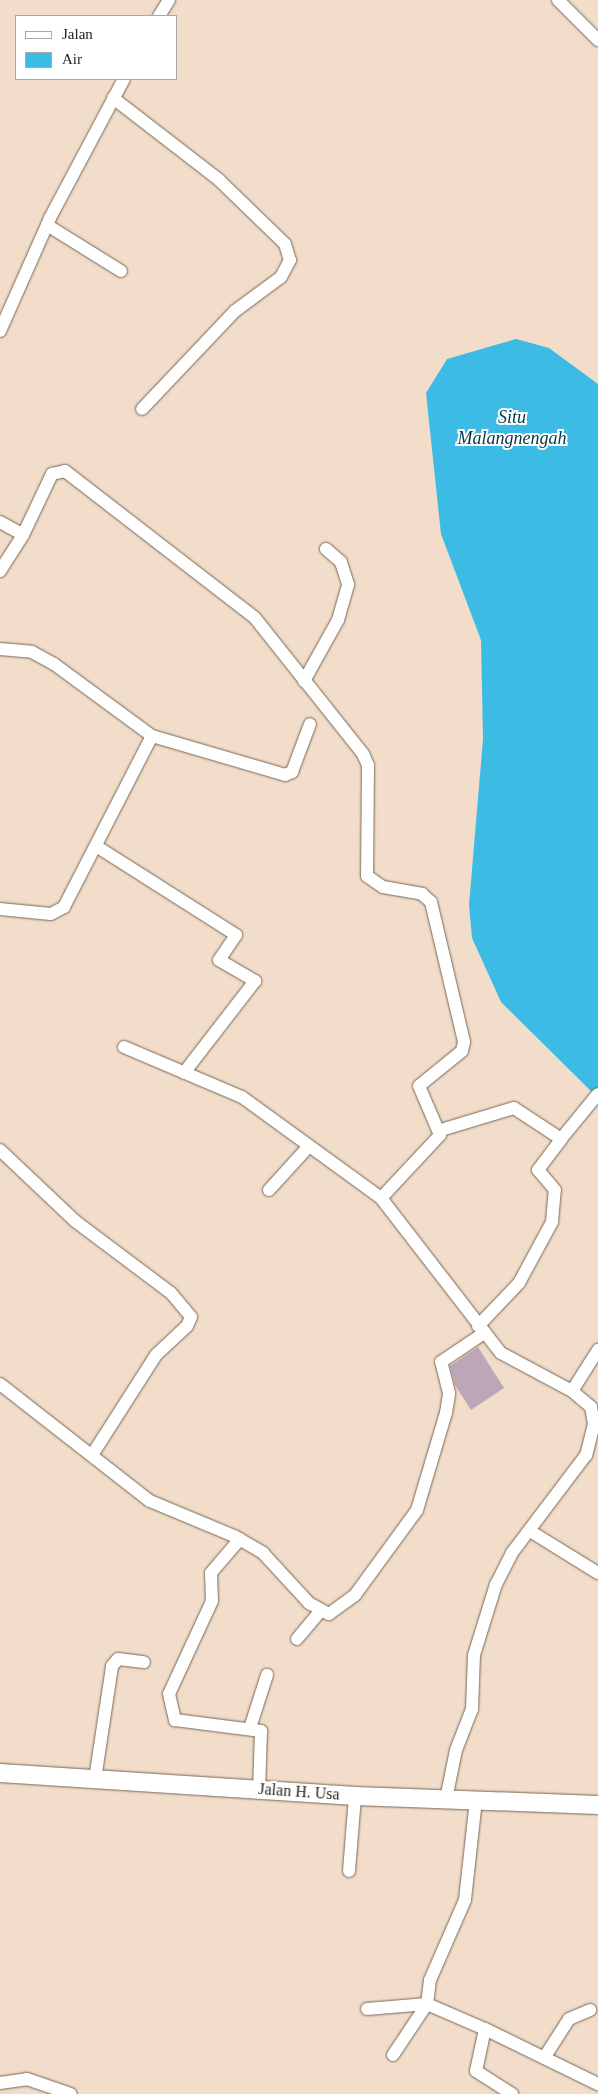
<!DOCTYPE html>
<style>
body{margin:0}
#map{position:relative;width:598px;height:2094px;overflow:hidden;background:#f1ddca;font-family:"Times New Roman",serif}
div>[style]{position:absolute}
.water>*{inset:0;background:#3cbbe4}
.building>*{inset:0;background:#bba7b9}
.roads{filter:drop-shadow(0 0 1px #786655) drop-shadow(0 0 1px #786655)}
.street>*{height:12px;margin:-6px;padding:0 6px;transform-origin:6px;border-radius:6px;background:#fff}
.secondary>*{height:18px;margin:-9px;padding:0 9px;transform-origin:9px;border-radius:9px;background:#fff}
span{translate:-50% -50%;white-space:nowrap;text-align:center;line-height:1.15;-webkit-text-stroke:4px #fff;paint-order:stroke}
.street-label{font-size:16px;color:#2a231c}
.water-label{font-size:18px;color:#003849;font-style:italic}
.legend{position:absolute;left:15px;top:15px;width:162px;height:65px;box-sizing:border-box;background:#fff;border:1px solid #aaa7a4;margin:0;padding:6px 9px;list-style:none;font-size:15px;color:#2a231c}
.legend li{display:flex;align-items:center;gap:10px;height:25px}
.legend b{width:25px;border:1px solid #aaa7a4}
</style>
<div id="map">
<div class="water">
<i style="clip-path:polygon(516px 339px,549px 348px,598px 384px,598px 1098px,501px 1002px,472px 938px,469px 905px,483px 739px,481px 640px,441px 534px,426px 393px,447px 359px)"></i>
</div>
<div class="building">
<i style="clip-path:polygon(478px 1347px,504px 1388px,471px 1410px,455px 1385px,450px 1366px)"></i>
</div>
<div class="roads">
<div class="street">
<i style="left:558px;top:0;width:57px;rotate:45deg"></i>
<i style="left:159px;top:16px;width:19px;rotate:-58deg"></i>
<i style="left:113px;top:98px;width:134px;rotate:37.7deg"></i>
<i style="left:219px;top:180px;width:92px;rotate:44.1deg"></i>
<i style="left:285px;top:244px;width:17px;rotate:73deg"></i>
<i style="left:290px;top:260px;width:19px;rotate:118deg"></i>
<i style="left:281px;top:277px;width:57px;rotate:143.5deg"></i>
<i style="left:235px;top:311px;width:135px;rotate:133.5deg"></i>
<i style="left:47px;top:225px;width:87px;rotate:31.9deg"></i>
<i style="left:0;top:331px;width:124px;rotate:-66.1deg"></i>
<i style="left:50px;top:218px;width:157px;rotate:-62deg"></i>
<i style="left:0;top:522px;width:26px;rotate:29deg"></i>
<i style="left:23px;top:535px;width:43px;rotate:122.6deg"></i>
<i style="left:23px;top:535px;width:68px;rotate:-64.6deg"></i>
<i style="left:52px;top:474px;width:13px;rotate:-13deg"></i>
<i style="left:65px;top:471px;width:240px;rotate:37.7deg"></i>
<i style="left:255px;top:618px;width:174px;rotate:51.5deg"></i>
<i style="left:363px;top:754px;width:12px;rotate:66deg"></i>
<i style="left:368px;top:765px;width:111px;rotate:90.5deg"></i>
<i style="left:367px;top:876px;width:19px;rotate:35deg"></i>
<i style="left:383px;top:887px;width:40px;rotate:10deg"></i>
<i style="left:422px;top:894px;width:12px;rotate:42deg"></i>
<i style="left:431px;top:902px;width:144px;rotate:76.7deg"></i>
<i style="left:464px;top:1042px;width:9px;rotate:103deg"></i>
<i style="left:462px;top:1051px;width:55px;rotate:140.9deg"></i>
<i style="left:419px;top:1086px;width:53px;rotate:66.8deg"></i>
<i style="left:440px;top:1135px;width:86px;rotate:133.1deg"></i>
<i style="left:0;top:649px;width:32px;rotate:5deg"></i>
<i style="left:32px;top:652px;width:25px;rotate:29deg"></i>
<i style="left:54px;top:664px;width:122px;rotate:36.3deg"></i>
<i style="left:152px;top:736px;width:139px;rotate:16.3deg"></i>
<i style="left:285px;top:775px;width:8px;rotate:-23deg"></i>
<i style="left:292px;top:772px;width:51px;rotate:-69.4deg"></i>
<i style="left:304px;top:681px;width:70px;rotate:-60.9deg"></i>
<i style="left:338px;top:620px;width:37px;rotate:-74deg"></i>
<i style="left:348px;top:584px;width:23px;rotate:-108deg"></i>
<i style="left:341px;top:562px;width:20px;rotate:-139deg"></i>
<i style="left:96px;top:846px;width:166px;rotate:32.4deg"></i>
<i style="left:236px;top:935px;width:30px;rotate:124deg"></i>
<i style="left:219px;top:960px;width:42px;rotate:30.3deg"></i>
<i style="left:255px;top:981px;width:116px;rotate:127.7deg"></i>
<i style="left:0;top:909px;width:51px;rotate:5.6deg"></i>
<i style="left:51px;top:914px;width:15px;rotate:-28deg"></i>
<i style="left:64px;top:907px;width:192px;rotate:-62.8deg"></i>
<i style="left:124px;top:1047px;width:128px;rotate:23deg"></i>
<i style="left:242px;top:1097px;width:172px;rotate:36deg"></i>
<i style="left:381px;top:1198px;width:196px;rotate:52.3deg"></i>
<i style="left:501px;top:1353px;width:81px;rotate:28.2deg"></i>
<i style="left:572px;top:1391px;width:25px;rotate:40deg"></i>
<i style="left:591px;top:1407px;width:17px;rotate:80deg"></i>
<i style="left:594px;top:1424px;width:32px;rotate:104deg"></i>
<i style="left:586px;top:1455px;width:123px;rotate:127.1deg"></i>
<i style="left:512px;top:1553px;width:35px;rotate:117deg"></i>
<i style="left:496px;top:1584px;width:74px;rotate:107.2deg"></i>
<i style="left:474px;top:1655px;width:54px;rotate:92.1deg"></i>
<i style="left:472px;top:1709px;width:44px;rotate:111.3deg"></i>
<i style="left:456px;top:1750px;width:50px;rotate:101.5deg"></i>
<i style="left:441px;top:1130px;width:76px;rotate:-16.8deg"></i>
<i style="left:514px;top:1108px;width:56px;rotate:33.4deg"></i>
<i style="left:561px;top:1139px;width:58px;rotate:-50.6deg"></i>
<i style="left:0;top:1150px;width:103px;rotate:43.4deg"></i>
<i style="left:75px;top:1221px;width:120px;rotate:36.9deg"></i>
<i style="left:171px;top:1293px;width:31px;rotate:50deg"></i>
<i style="left:191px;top:1317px;width:10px;rotate:114deg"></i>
<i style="left:187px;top:1326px;width:42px;rotate:136.9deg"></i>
<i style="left:156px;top:1355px;width:119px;rotate:122.6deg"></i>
<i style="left:269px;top:1190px;width:59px;rotate:-47.7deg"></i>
<i style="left:478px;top:1326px;width:59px;rotate:-46.4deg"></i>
<i style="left:519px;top:1283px;width:69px;rotate:-61.6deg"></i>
<i style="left:552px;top:1222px;width:32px;rotate:-85deg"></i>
<i style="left:555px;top:1190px;width:26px;rotate:-130deg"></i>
<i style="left:538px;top:1170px;width:39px;rotate:-53deg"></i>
<i style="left:0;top:1384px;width:190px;rotate:38deg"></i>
<i style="left:150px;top:1501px;width:91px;rotate:22.6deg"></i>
<i style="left:234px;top:1536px;width:34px;rotate:30deg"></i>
<i style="left:263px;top:1553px;width:68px;rotate:47.4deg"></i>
<i style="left:309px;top:1603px;width:23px;rotate:29deg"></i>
<i style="left:329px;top:1614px;width:32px;rotate:-36deg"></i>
<i style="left:355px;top:1595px;width:105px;rotate:-53.9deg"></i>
<i style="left:417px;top:1510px;width:101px;rotate:-73.4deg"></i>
<i style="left:446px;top:1413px;width:20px;rotate:-81deg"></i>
<i style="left:449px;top:1393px;width:32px;rotate:-104deg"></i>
<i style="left:441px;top:1362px;width:52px;rotate:-34deg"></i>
<i style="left:572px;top:1391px;width:49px;rotate:-57.6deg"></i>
<i style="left:530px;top:1531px;width:80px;rotate:31.7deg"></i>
<i style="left:240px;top:1539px;width:45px;rotate:130.5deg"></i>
<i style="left:211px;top:1573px;width:28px;rotate:88deg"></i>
<i style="left:212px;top:1601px;width:102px;rotate:114.8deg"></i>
<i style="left:169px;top:1694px;width:27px;rotate:77deg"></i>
<i style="left:175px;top:1720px;width:87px;rotate:7.3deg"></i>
<i style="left:261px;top:1731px;width:59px;rotate:91.9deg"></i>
<i style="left:297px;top:1639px;width:35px;rotate:-50deg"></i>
<i style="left:250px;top:1728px;width:56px;rotate:-72.2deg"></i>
<i style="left:95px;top:1779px;width:114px;rotate:-81.4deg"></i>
<i style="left:112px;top:1666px;width:9px;rotate:-49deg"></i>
<i style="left:118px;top:1659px;width:26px;rotate:7deg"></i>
<i style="left:476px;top:1800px;width:101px;rotate:96.3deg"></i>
<i style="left:465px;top:1900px;width:87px;rotate:113.6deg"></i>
<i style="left:430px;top:1980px;width:24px;rotate:97deg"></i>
<i style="left:427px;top:2004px;width:63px;rotate:23.3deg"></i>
<i style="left:485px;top:2029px;width:43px;rotate:102.1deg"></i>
<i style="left:476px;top:2071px;width:43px;rotate:32.6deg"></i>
<i style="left:349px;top:1871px;width:75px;rotate:-85.4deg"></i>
<i style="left:367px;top:2009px;width:60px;rotate:-4.8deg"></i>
<i style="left:485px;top:2029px;width:126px;rotate:26deg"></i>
<i style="left:393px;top:2055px;width:61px;rotate:-56.3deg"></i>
<i style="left:544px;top:2058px;width:46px;rotate:-57.3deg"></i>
<i style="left:569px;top:2019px;width:23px;rotate:-23deg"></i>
<i style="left:0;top:2083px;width:27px;rotate:-8deg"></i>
<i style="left:27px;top:2079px;width:46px;rotate:18.8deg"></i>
</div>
<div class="secondary">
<i style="left:0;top:1773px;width:356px;rotate:3.7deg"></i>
<i style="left:355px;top:1796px;width:243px;rotate:2.1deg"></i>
</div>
</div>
<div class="street-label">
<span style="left:299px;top:1792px;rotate:4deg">Jalan H. Usa</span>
</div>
<div class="water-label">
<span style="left:512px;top:428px">Situ<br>Malangnengah</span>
</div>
<ul class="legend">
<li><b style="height:6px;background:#fff"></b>Jalan</li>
<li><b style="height:14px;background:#3cbbe4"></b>Air</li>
</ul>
</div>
